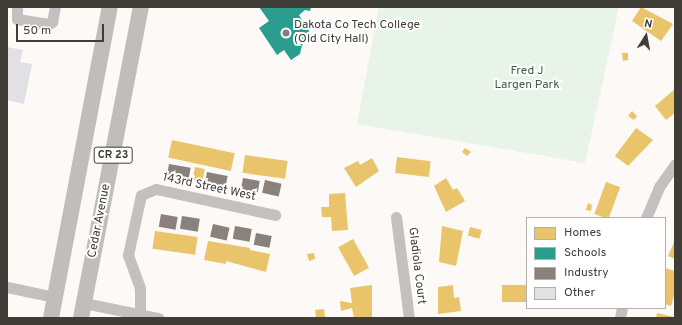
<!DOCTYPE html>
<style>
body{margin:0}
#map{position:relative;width:682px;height:325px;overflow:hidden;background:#fcf9f6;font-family:Overpass,sans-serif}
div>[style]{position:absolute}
.green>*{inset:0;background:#e8f4e7}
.homes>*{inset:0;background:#e9c46a;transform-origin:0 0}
.schools>*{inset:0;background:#2a9d8f}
.industry>*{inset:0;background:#8a817c;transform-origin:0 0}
.building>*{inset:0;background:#e1e0e4}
.minor>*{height:11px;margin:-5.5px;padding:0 5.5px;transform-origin:5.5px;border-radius:5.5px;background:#c3c0bf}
.highway>*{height:16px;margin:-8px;padding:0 8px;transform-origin:8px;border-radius:8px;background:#c0bdba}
.dots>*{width:11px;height:11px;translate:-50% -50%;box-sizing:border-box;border:2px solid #fff;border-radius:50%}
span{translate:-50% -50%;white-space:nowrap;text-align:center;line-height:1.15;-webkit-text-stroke:4px #fff;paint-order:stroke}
.shield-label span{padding:1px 3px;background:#fff;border:1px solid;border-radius:3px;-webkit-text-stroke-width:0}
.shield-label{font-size:11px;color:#403c36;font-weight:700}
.poi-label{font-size:12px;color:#403c36}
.left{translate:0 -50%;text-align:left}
.park-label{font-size:12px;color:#36603f}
.street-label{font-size:12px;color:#403c36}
.frame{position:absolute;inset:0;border:8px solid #403c36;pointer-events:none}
.legend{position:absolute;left:526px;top:217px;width:140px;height:92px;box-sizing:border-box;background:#fff;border:1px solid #b3b1af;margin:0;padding:5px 7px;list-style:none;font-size:12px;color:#403c36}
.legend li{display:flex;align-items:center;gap:8px;height:20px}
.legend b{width:20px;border:1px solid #b3b1af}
.north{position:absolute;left:626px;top:16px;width:40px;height:40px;-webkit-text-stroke:3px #fff;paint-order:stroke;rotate:11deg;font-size:11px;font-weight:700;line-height:16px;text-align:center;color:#403c36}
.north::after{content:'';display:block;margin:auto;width:14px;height:18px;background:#403c36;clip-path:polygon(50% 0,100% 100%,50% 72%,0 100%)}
.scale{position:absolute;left:16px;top:24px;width:88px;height:18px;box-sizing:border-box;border:2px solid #403c36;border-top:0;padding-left:5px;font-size:12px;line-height:14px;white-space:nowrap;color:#403c36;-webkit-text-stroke:3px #fff;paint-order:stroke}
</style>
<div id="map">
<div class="green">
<i style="clip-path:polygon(379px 7px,619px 7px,585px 163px,357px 124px)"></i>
</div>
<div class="homes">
<i style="clip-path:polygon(641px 7px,673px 24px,661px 41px,632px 21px)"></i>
<i style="clip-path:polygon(622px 53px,628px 53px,628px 60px,623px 61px)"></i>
<i style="clip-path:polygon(675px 89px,675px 113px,666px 120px,655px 106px)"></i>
<i style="clip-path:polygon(632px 111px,637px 116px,634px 120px,628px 116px)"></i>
<i style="clip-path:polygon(636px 128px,653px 140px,628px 166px,615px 156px)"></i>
<i style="left:172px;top:140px;width:64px;height:18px;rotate:12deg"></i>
<i style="clip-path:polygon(465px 148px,471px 152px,467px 156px,462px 152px)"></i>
<i style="left:245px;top:155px;width:43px;height:18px;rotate:8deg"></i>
<i style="left:397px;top:157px;width:34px;height:16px;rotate:7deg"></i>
<i style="clip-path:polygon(372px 158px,379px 171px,356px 187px,344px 168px,358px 161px,360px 165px)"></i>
<i style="left:195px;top:167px;width:10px;height:13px;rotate:11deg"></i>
<i style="clip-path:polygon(446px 178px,453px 190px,457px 188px,465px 201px,446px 212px,434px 186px)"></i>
<i style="left:606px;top:182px;width:15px;height:34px;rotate:20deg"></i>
<i style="clip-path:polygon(345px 193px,348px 230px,332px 231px,331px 217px,322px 217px,321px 207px,329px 207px,329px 194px)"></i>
<i style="clip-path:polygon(588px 203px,592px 205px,591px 211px,586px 210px)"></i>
<i style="clip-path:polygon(442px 226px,463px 231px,456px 266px,439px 262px)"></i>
<i style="left:470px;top:227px;width:12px;height:9px;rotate:14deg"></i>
<i style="left:155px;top:231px;width:43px;height:18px;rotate:8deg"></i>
<i style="left:353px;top:239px;width:33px;height:17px;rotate:61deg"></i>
<i style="clip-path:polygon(675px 240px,675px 259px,668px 256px)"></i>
<i style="clip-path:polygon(208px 241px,250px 248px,250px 250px,270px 254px,266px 272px,226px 261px,226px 264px,204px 260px)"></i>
<i style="clip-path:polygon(314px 253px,315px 259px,309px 261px,307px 254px)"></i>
<i style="clip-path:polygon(665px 268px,675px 271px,675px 292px,671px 306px,665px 304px)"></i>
<i style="clip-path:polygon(372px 285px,372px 318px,354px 318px,352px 308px,341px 311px,340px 301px,352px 303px,350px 288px)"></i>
<i style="clip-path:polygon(453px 285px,454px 298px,459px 297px,461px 311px,438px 314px,438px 287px)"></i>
<i style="left:527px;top:285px;width:17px;height:25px;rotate:90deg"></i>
<i style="left:324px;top:309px;width:8px;height:9px;rotate:83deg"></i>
<i style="clip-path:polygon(657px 313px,674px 317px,674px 318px,656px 318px)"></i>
</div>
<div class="schools">
<i style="clip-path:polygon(259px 7px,311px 7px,310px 11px,305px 10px,299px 15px,313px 37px,302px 45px,300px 54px,291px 60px,284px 50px,277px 55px,259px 28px,269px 21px)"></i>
</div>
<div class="industry">
<i style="left:169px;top:164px;width:22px;height:14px;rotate:10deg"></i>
<i style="left:207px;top:172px;width:21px;height:13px;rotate:11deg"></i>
<i style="left:243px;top:178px;width:17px;height:13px;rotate:10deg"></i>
<i style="left:265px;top:180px;width:17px;height:13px;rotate:13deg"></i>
<i style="left:161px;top:214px;width:17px;height:13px;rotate:10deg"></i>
<i style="left:182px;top:216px;width:18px;height:13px;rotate:9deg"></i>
<i style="left:213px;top:224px;width:17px;height:13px;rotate:13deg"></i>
<i style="left:235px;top:226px;width:17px;height:13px;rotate:10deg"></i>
<i style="left:256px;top:233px;width:16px;height:12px;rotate:11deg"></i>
</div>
<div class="building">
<i style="clip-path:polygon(7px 47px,23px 50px,20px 62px,32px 64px,24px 104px,7px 100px)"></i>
</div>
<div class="minor">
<i style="left:17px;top:7px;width:12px;rotate:90deg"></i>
<i style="left:17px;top:19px;width:32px;rotate:9deg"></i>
<i style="left:49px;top:24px;width:4px;rotate:-34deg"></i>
<i style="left:52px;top:22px;width:15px;rotate:-79deg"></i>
<i style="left:396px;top:217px;width:102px;rotate:82.7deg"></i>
<i style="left:646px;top:218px;width:34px;rotate:-67deg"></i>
<i style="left:659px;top:187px;width:28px;rotate:-55deg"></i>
<i style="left:7px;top:287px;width:49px;rotate:11.8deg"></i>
<i style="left:84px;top:303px;width:76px;rotate:11.5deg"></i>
<i style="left:140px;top:314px;width:26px;rotate:-90deg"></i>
<i style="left:140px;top:288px;width:35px;rotate:-110deg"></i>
<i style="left:128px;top:255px;width:61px;rotate:-77.8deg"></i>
<i style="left:141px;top:195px;width:16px;rotate:-22deg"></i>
<i style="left:156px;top:189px;width:122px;rotate:12.3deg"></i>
<i style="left:620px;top:318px;width:10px;rotate:-79deg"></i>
</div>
<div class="highway">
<i style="left:51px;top:318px;width:317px;rotate:-79.3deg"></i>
<i style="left:81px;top:318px;width:317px;rotate:-79.1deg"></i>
</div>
<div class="dots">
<i style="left:286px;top:33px;background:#827e79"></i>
</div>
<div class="shield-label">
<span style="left:113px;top:155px">CR 23</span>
</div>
<div class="poi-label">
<span class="left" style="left:294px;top:33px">Dakota Co Tech College<br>(Old City Hall)</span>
</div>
<div class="park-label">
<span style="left:527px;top:79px">Fred J<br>Largen Park</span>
</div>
<div class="street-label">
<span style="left:209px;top:188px;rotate:12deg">143rd Street West</span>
<span style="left:100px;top:221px;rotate:-79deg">Cedar Avenue</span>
<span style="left:416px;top:266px;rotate:83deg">Gladiola Court</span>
</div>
<div class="frame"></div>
<ul class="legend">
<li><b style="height:11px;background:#e9c46a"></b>Homes</li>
<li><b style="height:11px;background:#2a9d8f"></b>Schools</li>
<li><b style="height:11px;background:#8a817c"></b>Industry</li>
<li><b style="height:11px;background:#e1e0e4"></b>Other</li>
</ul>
<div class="north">N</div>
<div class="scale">50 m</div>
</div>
